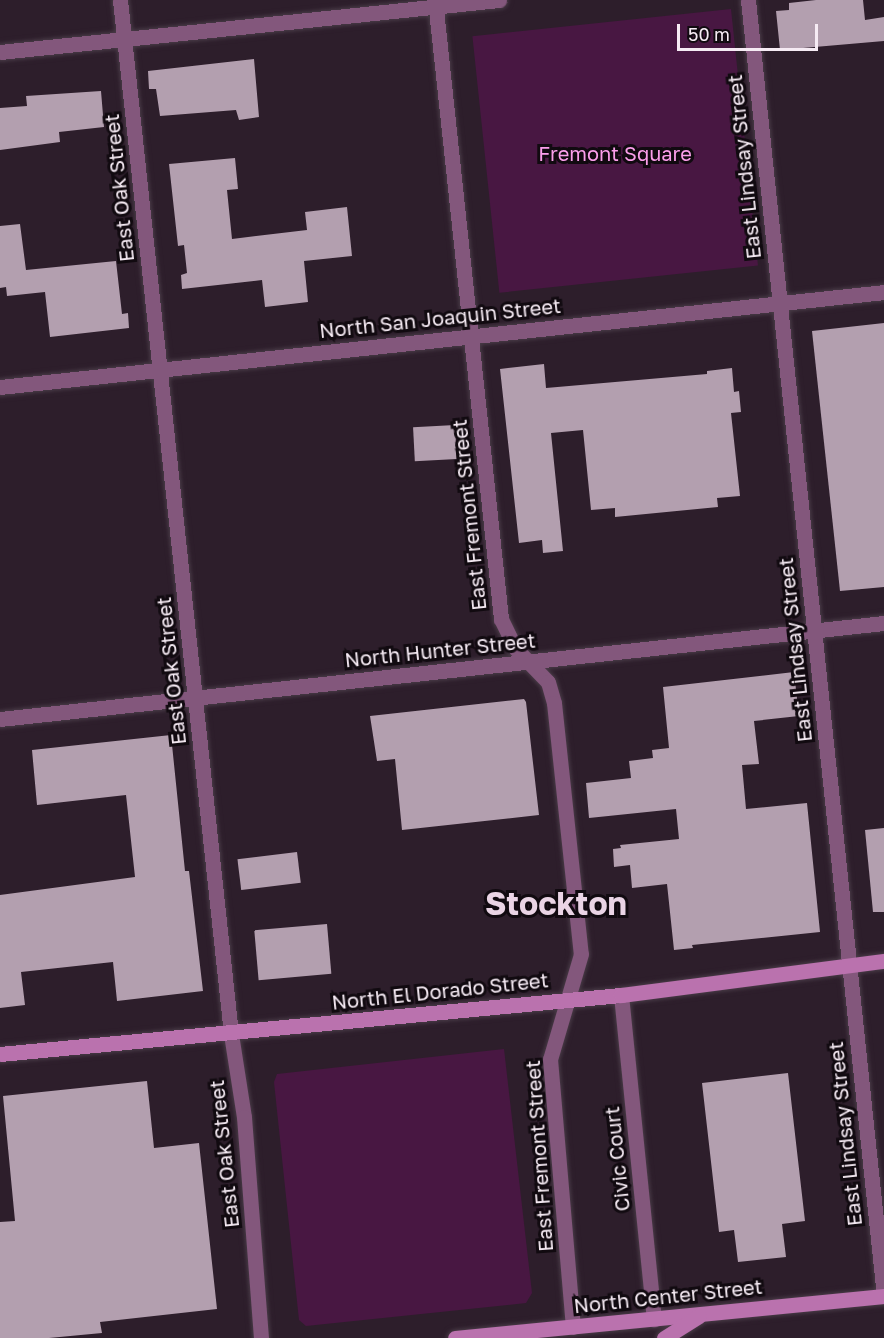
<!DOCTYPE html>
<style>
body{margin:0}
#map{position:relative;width:884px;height:1338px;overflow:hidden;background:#2d1e2b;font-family:"Golos Text",sans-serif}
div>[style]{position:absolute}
.green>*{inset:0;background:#481742;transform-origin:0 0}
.building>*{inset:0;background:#b39faf;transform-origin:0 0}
.roads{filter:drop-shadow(0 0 2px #493b47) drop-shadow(0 0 2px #493b47)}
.minor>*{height:15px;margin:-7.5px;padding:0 7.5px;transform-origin:7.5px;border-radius:7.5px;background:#83577c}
.tertiary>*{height:15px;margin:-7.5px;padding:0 7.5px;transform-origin:7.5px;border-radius:7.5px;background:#83577c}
.secondary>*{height:15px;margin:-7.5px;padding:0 7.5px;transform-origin:7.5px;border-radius:7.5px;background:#ba72ae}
span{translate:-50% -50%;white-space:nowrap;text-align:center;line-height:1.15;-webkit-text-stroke:6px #110a10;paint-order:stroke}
.park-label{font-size:20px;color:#fb9eeb}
.street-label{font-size:20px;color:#f6ebf4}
.town-label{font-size:32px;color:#ead4e5;font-weight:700}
.scale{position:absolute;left:677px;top:24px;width:141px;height:27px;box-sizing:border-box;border:3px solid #f6ebf4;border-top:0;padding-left:8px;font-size:18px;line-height:21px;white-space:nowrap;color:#f6ebf4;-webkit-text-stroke:4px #110a10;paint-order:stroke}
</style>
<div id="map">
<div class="green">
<i style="left:731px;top:9px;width:258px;height:260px;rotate:84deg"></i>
<i style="clip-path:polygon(504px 1049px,532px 1293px,526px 1303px,306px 1326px,299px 1320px,274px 1082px,277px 1074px)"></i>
</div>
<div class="building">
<i style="clip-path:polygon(816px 0,863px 0,865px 20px,884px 17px,884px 41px,780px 50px,776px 11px,789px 10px,789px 3px)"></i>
<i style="clip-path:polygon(254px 59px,259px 117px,239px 120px,236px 110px,160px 116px,156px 89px,149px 89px,148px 71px)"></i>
<i style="clip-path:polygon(101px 91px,104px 127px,59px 132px,60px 142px,0 150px,0 108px,27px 106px,26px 96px)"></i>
<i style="clip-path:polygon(235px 158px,238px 189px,227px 190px,232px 239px,307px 230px,305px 212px,347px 207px,352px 256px,304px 261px,308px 302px,265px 307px,262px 280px,182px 289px,181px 275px,187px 273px,184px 245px,178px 246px,169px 164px)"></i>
<i style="clip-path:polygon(20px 224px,26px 270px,116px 261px,122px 314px,128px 313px,129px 328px,50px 337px,45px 292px,7px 296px,6px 287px,0 288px,0 226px)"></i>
<i style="clip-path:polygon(884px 323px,884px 587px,840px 591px,812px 331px)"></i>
<i style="clip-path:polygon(544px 364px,546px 388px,707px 374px,707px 371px,732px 368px,734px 392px,739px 391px,741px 412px,731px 413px,740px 496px,717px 498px,718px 507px,615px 517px,615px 508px,591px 510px,583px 430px,551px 433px,563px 551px,543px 553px,542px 540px,519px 543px,500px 369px)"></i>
<i style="left:455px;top:425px;width:34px;height:42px;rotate:87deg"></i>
<i style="clip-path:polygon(794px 672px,799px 716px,754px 721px,759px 764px,742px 765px,746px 809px,807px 803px,820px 932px,692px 945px,693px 948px,674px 950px,667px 884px,632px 888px,630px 865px,614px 867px,613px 849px,621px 848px,620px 845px,679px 839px,676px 809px,589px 818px,586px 783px,631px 778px,629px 761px,653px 758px,652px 750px,669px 748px,663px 687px)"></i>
<i style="clip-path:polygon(524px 699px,526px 702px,539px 815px,402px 830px,395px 759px,377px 761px,370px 716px)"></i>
<i style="clip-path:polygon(171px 735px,185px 871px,189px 871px,203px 991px,117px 1001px,113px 962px,21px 972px,25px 1005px,0 1008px,0 895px,135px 877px,126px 795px,37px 805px,32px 750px)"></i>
<i style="clip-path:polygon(884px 828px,884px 912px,873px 912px,865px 830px)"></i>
<i style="left:297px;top:852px;width:31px;height:60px;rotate:83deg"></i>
<i style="left:327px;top:924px;width:50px;height:73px;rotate:85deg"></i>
<i style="clip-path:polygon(788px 1073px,805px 1221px,782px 1224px,786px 1257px,738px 1262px,734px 1230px,719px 1232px,702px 1083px)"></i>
<i style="clip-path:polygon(147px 1081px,154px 1148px,199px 1143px,217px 1309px,100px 1322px,102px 1333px,49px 1338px,0 1338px,0 1222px,15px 1221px,3px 1096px)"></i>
</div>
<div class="roads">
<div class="minor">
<i style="left:435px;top:0;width:623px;rotate:83.91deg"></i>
<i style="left:501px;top:619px;width:32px;rotate:64deg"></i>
<i style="left:515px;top:648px;width:47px;rotate:45.9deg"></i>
<i style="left:548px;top:682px;width:22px;rotate:74deg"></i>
<i style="left:554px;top:703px;width:252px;rotate:83.9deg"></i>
<i style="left:581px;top:954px;width:109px;rotate:106.4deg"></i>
<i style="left:550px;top:1059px;width:269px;rotate:85.1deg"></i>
<i style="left:748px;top:0;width:1303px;rotate:84.01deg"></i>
<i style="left:0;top:52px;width:502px;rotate:-5.95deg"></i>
<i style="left:621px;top:995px;width:326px;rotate:84.2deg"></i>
</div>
<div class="tertiary">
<i style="left:120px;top:0;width:1040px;rotate:83.87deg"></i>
<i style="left:231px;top:1034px;width:84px;rotate:81.1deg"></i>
<i style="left:244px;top:1117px;width:222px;rotate:85.6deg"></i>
<i style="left:0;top:387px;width:889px;rotate:-6.13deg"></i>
<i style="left:0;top:719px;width:889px;rotate:-6.2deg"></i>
</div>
<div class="secondary">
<i style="left:0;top:1054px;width:624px;rotate:-5.43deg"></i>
<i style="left:621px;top:995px;width:265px;rotate:-7.4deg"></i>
<i style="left:455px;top:1338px;width:431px;rotate:-5.6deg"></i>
<i style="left:664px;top:1338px;width:41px;rotate:-32.2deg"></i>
</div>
</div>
<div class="park-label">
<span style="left:615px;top:153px">Fremont Square</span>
</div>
<div class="street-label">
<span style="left:744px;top:167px;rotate:-96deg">East Lindsay Street</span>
<span style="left:119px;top:188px;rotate:-96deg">East Oak Street</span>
<span style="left:440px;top:318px;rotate:-6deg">North San Joaquin Street</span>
<span style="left:469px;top:515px;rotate:-96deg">East Fremont Street</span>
<span style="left:440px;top:650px;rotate:-6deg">North Hunter Street</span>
<span style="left:795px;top:650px;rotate:-96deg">East Lindsay Street</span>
<span style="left:171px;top:671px;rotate:-96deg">East Oak Street</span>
<span style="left:440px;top:991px;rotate:-6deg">North El Dorado Street</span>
<span style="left:845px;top:1134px;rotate:-96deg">East Lindsay Street</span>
<span style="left:224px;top:1154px;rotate:-96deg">East Oak Street</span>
<span style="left:539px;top:1156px;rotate:-94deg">East Fremont Street</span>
<span style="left:617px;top:1159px;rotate:-96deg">Civic Court</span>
<span style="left:668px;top:1296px;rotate:-6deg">North Center Street</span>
</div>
<div class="town-label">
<span style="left:556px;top:903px">Stockton</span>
</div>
<div class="scale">50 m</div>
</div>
